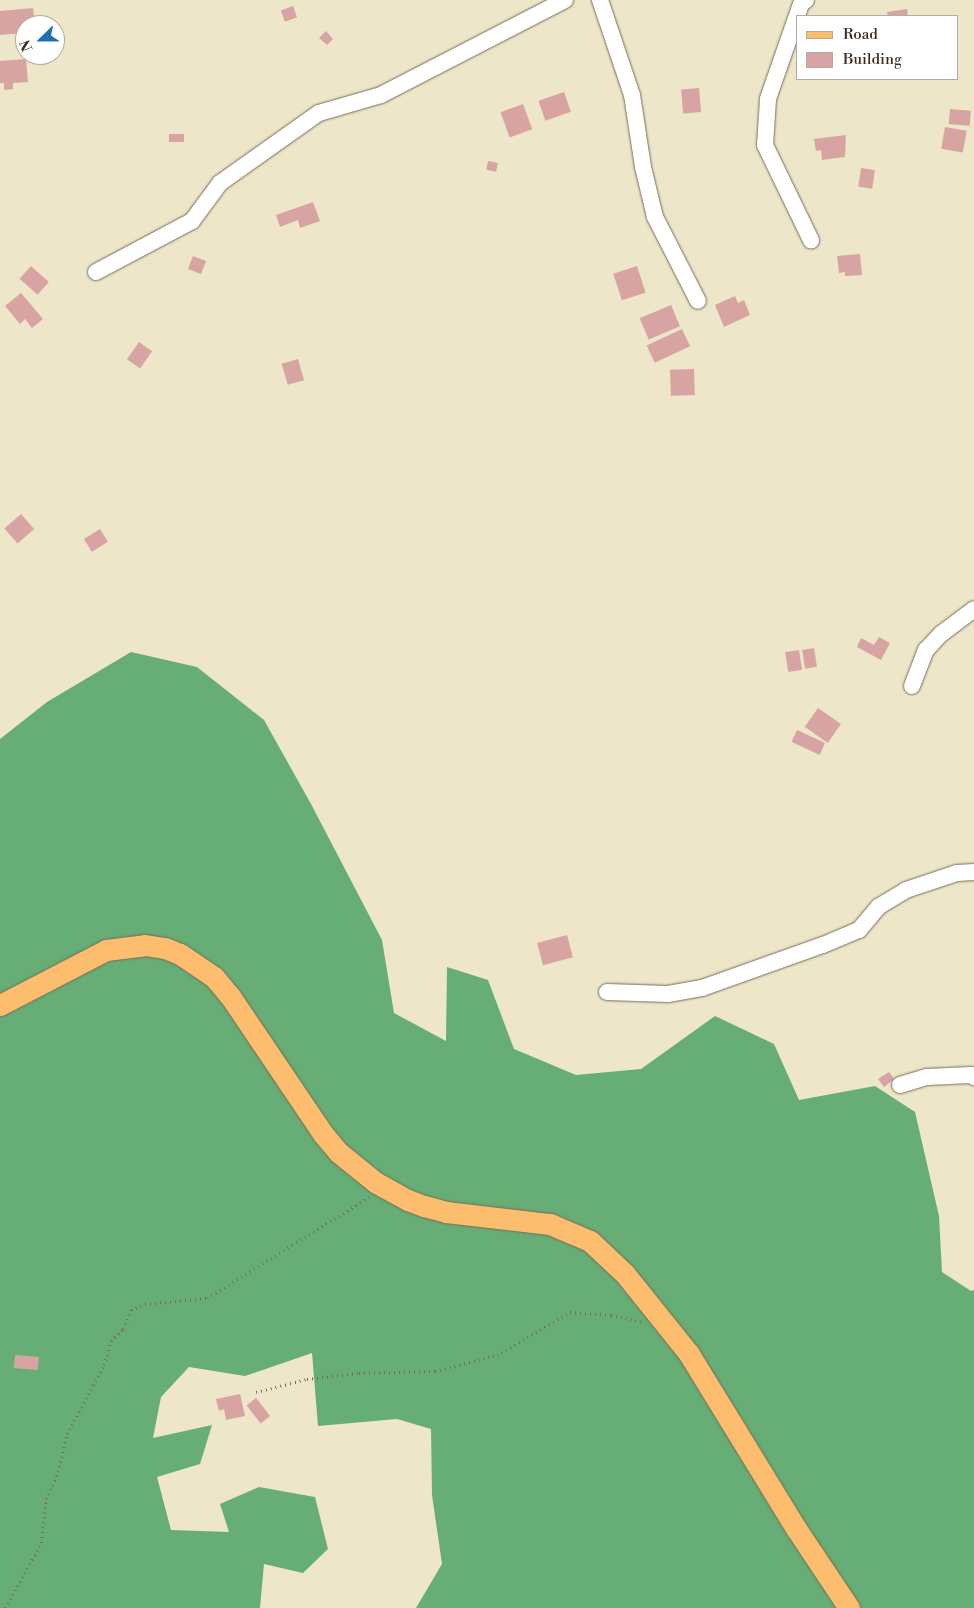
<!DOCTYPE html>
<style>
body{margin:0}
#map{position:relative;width:974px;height:1608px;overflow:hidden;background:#ede6c9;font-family:"Libre Bodoni",serif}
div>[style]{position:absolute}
.forest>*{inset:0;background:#66ae75}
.building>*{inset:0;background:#d8a4a3;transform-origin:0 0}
.path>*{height:2.5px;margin-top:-1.25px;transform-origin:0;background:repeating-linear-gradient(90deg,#796c5a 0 1px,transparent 0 5px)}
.roads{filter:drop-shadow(0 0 1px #796c5a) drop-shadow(0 0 1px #796c5a)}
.minor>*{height:16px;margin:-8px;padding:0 8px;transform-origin:8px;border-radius:8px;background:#fff}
.major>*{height:21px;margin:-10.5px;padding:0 10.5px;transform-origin:10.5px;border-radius:10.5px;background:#fcbd6f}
span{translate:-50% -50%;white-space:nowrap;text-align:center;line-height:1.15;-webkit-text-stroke:4px #fff;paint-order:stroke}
.legend{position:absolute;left:796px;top:15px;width:162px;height:65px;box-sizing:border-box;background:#fff;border:1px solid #b1aaa5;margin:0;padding:6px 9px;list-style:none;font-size:15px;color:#3b2a1e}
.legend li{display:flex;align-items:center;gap:10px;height:25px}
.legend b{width:25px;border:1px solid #b1aaa5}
.north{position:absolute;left:15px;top:15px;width:50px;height:50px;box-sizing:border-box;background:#fff;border:1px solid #b1aaa5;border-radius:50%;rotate:248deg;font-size:14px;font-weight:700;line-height:20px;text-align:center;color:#3b2a1e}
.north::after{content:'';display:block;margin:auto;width:18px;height:22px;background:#1f6fb2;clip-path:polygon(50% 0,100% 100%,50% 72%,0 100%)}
</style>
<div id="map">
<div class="forest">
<i style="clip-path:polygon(131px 652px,197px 667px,264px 720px,311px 804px,382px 940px,394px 1013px,446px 1041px,447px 967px,488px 980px,514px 1049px,576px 1075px,641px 1069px,715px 1016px,774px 1044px,799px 1100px,875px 1086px,915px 1112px,939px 1216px,942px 1272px,971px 1291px,974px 1290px,974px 1608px,416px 1608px,442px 1564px,432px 1495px,431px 1429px,397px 1419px,318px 1426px,312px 1353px,245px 1376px,189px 1367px,161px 1397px,153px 1438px,212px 1425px,200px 1464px,157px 1477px,171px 1530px,229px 1532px,220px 1504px,259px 1487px,315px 1497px,328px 1549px,303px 1573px,264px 1564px,260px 1608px,0 1608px,0 739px,47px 702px)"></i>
</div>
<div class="building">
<i style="left:293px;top:6px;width:12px;height:13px;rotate:70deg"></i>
<i style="clip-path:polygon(33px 8px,35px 25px,25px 25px,25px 33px,0 35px,0 11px)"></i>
<i style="clip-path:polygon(907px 9px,908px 16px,888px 16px,887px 12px)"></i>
<i style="clip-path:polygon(326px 31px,333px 39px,327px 45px,319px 38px)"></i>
<i style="clip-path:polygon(26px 59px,28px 82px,13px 83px,13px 89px,4px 90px,4px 83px,0 83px,0 61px)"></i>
<i style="left:699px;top:88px;width:24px;height:18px;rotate:85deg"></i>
<i style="left:564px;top:92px;width:21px;height:27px;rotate:71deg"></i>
<i style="left:523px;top:104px;width:27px;height:24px;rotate:70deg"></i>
<i style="left:950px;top:109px;width:21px;height:15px;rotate:5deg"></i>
<i style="left:945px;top:127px;width:22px;height:22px;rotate:10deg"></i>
<i style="left:184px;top:134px;width:8px;height:15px;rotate:90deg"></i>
<i style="clip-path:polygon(846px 135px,845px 157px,822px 160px,821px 150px,816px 151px,814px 139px)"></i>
<i style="left:488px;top:161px;width:10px;height:9px;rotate:11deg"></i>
<i style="left:861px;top:168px;width:14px;height:19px;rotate:8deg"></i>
<i style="clip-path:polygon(313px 202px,320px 221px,300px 228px,298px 220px,280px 227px,276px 215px)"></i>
<i style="clip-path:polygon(860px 254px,862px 275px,845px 276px,845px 272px,839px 273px,837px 256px)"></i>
<i style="left:193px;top:256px;width:14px;height:14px;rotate:21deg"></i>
<i style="left:31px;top:266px;width:24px;height:17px;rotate:42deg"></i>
<i style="left:637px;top:266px;width:28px;height:25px;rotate:72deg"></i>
<i style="clip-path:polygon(21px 293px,43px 319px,32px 328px,25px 319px,20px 324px,5px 306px)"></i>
<i style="clip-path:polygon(735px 296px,738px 303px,744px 300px,750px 315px,724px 327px,715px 305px)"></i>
<i style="left:671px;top:305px;width:23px;height:34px;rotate:67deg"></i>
<i style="left:682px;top:329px;width:19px;height:39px;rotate:65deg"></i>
<i style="left:139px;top:342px;width:16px;height:21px;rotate:35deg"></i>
<i style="left:298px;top:359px;width:22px;height:17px;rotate:74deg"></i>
<i style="left:694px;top:369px;width:26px;height:24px;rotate:88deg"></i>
<i style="left:21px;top:514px;width:20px;height:22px;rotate:49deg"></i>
<i style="left:100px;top:529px;width:15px;height:19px;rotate:58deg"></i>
<i style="clip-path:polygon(879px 637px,890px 643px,881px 660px,857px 647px,861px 638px,874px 645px)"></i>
<i style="left:814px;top:648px;width:19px;height:12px;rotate:81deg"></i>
<i style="left:799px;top:650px;width:20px;height:14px;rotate:81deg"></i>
<i style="left:818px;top:708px;width:28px;height:23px;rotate:35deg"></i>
<i style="left:797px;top:730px;width:31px;height:13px;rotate:25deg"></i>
<i style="left:567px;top:935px;width:23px;height:31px;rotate:75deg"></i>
<i style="clip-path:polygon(889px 1072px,894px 1079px,884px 1087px,878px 1079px)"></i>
<i style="left:15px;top:1355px;width:24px;height:13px;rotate:5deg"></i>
<i style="clip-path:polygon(240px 1394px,245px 1416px,226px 1420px,224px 1409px,219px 1411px,216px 1399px)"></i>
<i style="left:256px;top:1398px;width:23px;height:12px;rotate:52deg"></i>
</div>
<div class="path">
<i style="left:256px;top:1392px;width:53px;rotate:-14.3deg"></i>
<i style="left:307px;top:1379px;width:52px;rotate:-6.6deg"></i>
<i style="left:359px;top:1373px;width:76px;rotate:-1.5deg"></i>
<i style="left:435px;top:1371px;width:64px;rotate:-14.5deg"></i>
<i style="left:497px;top:1355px;width:85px;rotate:-30.5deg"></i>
<i style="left:570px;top:1312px;width:41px;rotate:4.2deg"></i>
<i style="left:611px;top:1315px;width:33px;rotate:12deg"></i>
<i style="left:5px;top:1608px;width:74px;rotate:-61deg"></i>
<i style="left:41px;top:1543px;width:44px;rotate:-83.5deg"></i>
<i style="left:46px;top:1499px;width:30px;rotate:-66deg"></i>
<i style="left:58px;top:1472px;width:39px;rotate:-77deg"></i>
<i style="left:67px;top:1434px;width:78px;rotate:-61.8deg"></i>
<i style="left:104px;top:1365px;width:25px;rotate:-74deg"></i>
<i style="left:111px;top:1341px;width:17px;rotate:-45deg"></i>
<i style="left:123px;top:1329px;width:21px;rotate:-67deg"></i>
<i style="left:131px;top:1310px;width:15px;rotate:-23deg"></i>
<i style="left:145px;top:1304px;width:62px;rotate:-5.5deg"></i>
<i style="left:207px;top:1298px;width:191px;rotate:-31.9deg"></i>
</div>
<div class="roads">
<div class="minor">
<i style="left:600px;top:0;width:100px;rotate:71.4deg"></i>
<i style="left:632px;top:95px;width:73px;rotate:81.3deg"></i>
<i style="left:643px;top:167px;width:51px;rotate:76.5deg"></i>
<i style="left:655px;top:217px;width:94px;rotate:62.9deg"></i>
<i style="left:806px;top:0;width:6px;rotate:141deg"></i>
<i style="left:801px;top:4px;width:101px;rotate:109.2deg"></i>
<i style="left:768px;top:99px;width:46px;rotate:93.7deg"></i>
<i style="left:765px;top:145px;width:106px;rotate:64.2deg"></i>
<i style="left:96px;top:272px;width:109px;rotate:-28deg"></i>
<i style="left:192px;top:221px;width:47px;rotate:-53.6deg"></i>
<i style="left:220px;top:183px;width:121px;rotate:-35.3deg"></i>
<i style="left:319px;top:113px;width:65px;rotate:-16.2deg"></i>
<i style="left:381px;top:95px;width:207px;rotate:-27.3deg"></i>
<i style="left:912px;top:686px;width:39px;rotate:-69deg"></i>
<i style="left:926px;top:650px;width:22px;rotate:-47deg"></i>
<i style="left:941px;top:634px;width:41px;rotate:-37.1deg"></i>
<i style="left:607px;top:992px;width:61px;rotate:1.9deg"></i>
<i style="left:668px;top:994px;width:35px;rotate:-10deg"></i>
<i style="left:702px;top:988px;width:128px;rotate:-19.6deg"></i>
<i style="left:823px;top:945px;width:39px;rotate:-23deg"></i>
<i style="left:859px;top:930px;width:30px;rotate:-50deg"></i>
<i style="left:878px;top:907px;width:33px;rotate:-31deg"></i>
<i style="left:906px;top:890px;width:54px;rotate:-18.4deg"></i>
<i style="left:957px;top:873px;width:17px;rotate:-3deg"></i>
<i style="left:900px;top:1085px;width:28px;rotate:-17deg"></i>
<i style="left:927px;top:1077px;width:44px;rotate:-2.6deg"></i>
<i style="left:971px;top:1075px;width:4px;rotate:34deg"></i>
</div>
<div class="major">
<i style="left:0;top:1005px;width:119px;rotate:-27.4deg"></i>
<i style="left:106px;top:950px;width:39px;rotate:-7deg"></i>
<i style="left:145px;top:945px;width:20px;rotate:9deg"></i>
<i style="left:165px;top:948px;width:16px;rotate:22deg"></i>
<i style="left:180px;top:954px;width:41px;rotate:34.1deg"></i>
<i style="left:214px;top:977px;width:25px;rotate:50deg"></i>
<i style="left:230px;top:996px;width:166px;rotate:56deg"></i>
<i style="left:323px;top:1134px;width:23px;rotate:50deg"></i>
<i style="left:338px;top:1152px;width:48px;rotate:39deg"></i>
<i style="left:375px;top:1182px;width:38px;rotate:29deg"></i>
<i style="left:408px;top:1200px;width:17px;rotate:21deg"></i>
<i style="left:424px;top:1206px;width:23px;rotate:15deg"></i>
<i style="left:446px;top:1212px;width:105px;rotate:6.6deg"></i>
<i style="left:550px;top:1224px;width:43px;rotate:23deg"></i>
<i style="left:590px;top:1241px;width:48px;rotate:43.3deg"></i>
<i style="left:625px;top:1274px;width:102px;rotate:51.3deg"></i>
<i style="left:689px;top:1354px;width:206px;rotate:58.5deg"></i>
<i style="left:797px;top:1530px;width:94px;rotate:56.3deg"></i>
</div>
</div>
<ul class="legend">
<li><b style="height:6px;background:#fcbd6f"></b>Road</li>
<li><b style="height:14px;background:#d8a4a3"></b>Building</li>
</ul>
<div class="north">N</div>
</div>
